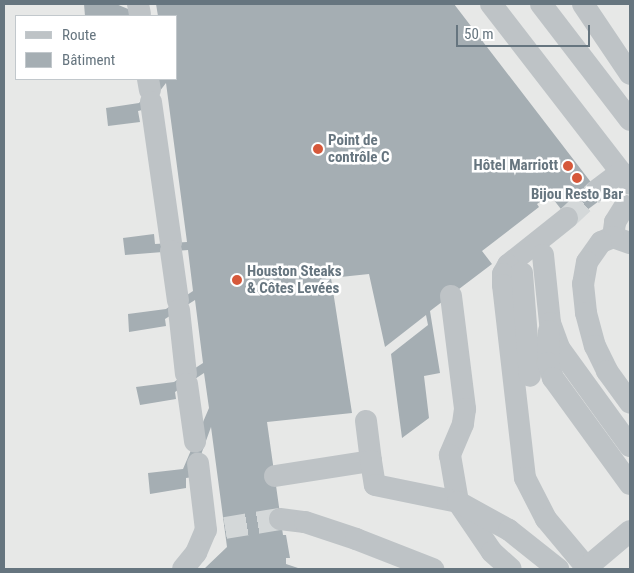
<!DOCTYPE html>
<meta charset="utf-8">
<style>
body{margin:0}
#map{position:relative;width:634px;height:573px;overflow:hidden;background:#f9f9f7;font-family:"Roboto Condensed",sans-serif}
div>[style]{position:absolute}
.built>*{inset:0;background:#e7e8e7}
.building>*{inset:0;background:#a5aeb3}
.minor-tunnel>*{height:22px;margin-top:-11px;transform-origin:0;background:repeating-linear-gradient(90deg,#d4d8d9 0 22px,transparent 0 33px)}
.minor>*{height:22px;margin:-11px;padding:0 11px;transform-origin:11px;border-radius:11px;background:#bec3c6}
.dots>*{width:14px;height:14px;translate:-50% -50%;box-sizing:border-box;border:2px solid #fff;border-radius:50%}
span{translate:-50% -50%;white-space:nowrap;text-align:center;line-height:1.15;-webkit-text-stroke:5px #fff;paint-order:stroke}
.poi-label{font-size:15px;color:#66757f;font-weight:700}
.left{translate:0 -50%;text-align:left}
.right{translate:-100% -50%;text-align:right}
.frame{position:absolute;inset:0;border:5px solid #66757f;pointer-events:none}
.legend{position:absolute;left:15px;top:15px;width:162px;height:65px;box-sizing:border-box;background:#fff;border:1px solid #c2c8cc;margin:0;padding:6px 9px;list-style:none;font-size:15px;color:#66757f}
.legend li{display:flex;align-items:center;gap:10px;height:25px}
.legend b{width:25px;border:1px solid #c2c8cc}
.scale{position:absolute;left:456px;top:25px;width:134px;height:22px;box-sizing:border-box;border:2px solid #66757f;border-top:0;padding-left:6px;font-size:15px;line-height:18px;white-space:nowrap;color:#66757f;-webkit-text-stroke:4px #fff;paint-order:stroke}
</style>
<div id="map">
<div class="built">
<i style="clip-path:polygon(evenodd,4px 4px,630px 4px,630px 569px,4px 569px,4px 4px,16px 16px,176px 16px,176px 79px,16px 79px,16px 16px)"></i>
</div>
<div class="building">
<i style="clip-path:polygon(84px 4px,116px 4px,145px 16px,85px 16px)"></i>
<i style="clip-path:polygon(156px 4px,454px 4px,603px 198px,571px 222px,550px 195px,537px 204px,539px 207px,482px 251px,492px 264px,430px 311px,440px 373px,424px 376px,429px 418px,402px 438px,391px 354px,428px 325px,426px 315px,385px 347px,369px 274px,331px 278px,352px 413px,267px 422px,283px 535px,286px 535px,290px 558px,286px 558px,286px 564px,301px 569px,204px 569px,227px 547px,211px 427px,193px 477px,186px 478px,186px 488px,150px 494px,148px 473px,183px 469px,209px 408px,204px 373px,175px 392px,176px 399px,140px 405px,136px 387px,174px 382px,203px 363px,195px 300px,165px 319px,166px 326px,129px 332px,128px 314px,166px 309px,193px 291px,188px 250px,125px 255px,123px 238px,154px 234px,155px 244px,187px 242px,166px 83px,146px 109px,138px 111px,140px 122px,108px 126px,106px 108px,139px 103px,158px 79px,176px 79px,176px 16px,158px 16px)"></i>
</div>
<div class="minor-tunnel">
<i style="left:567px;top:218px;width:41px;rotate:-43deg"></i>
<i style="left:225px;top:528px;width:56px;rotate:-9.3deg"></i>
</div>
<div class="minor">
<i style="left:138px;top:4px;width:10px;rotate:79deg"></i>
<i style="left:491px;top:4px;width:227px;rotate:52.3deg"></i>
<i style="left:541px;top:4px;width:146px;rotate:52.5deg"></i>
<i style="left:583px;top:4px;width:84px;rotate:56.1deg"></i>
<i style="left:148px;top:79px;width:11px;rotate:80deg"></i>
<i style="left:151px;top:102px;width:142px;rotate:81.9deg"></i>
<i style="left:597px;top:190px;width:30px;rotate:-37deg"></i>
<i style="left:567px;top:218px;width:75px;rotate:141.5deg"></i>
<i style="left:508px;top:265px;width:10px;rotate:119deg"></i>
<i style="left:503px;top:274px;width:11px;rotate:90deg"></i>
<i style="left:503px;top:285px;width:194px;rotate:83.5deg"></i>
<i style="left:525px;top:478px;width:46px;rotate:62.9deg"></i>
<i style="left:546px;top:519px;width:64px;rotate:50.1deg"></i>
<i style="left:613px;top:237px;width:15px;rotate:-82deg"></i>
<i style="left:615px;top:222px;width:19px;rotate:-58deg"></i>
<i style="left:630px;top:243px;width:18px;rotate:-161deg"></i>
<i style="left:613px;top:237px;width:13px;rotate:157deg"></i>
<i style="left:601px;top:242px;width:24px;rotate:125deg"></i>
<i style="left:587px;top:262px;width:22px;rotate:100deg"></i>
<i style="left:583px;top:284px;width:29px;rotate:84deg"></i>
<i style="left:586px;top:313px;width:34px;rotate:75deg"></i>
<i style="left:595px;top:346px;width:28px;rotate:64deg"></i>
<i style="left:607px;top:371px;width:39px;rotate:54deg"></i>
<i style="left:171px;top:251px;width:50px;rotate:82deg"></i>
<i style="left:543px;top:255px;width:68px;rotate:84.1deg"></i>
<i style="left:550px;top:323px;width:27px;rotate:70deg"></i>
<i style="left:559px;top:348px;width:121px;rotate:54.1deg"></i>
<i style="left:522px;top:273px;width:103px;rotate:85.6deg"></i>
<i style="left:451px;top:296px;width:114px;rotate:82.9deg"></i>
<i style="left:465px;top:409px;width:15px;rotate:98deg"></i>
<i style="left:463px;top:424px;width:34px;rotate:113deg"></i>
<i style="left:450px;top:455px;width:48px;rotate:80.3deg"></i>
<i style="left:458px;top:502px;width:60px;rotate:55.8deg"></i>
<i style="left:492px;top:552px;width:25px;rotate:42deg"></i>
<i style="left:179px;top:310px;width:64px;rotate:83.8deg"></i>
<i style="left:549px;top:331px;width:32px;rotate:92deg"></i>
<i style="left:548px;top:363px;width:16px;rotate:72deg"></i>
<i style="left:553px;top:378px;width:131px;rotate:54deg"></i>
<i style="left:187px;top:384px;width:58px;rotate:82deg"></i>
<i style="left:366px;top:421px;width:40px;rotate:82.9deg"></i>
<i style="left:275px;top:476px;width:97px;rotate:-8.9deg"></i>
<i style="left:371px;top:461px;width:24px;rotate:81deg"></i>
<i style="left:375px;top:485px;width:85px;rotate:11.6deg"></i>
<i style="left:458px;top:502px;width:58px;rotate:28.8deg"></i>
<i style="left:509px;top:530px;width:63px;rotate:38.5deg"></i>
<i style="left:280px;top:519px;width:25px;rotate:7deg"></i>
<i style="left:305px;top:522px;width:54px;rotate:18.4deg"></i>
<i style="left:356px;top:539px;width:83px;rotate:21.3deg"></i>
<i style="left:183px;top:569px;width:21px;rotate:-51deg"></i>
<i style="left:196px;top:553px;width:25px;rotate:-67deg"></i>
<i style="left:206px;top:530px;width:67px;rotate:-96.8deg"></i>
<i style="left:585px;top:569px;width:59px;rotate:-40.2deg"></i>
</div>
<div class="dots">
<i style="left:318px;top:149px;background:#d6583a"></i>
<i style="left:568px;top:166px;background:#d6583a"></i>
<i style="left:577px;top:178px;background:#d6583a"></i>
<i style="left:237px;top:280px;background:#d6583a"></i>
</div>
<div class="poi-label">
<span class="left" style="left:328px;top:149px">Point de<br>contrôle C</span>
<span class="right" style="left:558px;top:166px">Hôtel Marriott</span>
<span style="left:577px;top:195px">Bijou Resto Bar</span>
<span class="left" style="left:247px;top:280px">Houston Steaks<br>&amp; Côtes Levées</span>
</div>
<div class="frame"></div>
<ul class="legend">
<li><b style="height:6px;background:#bec3c6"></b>Route</li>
<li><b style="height:14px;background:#a5aeb3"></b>Bâtiment</li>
</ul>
<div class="scale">50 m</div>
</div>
